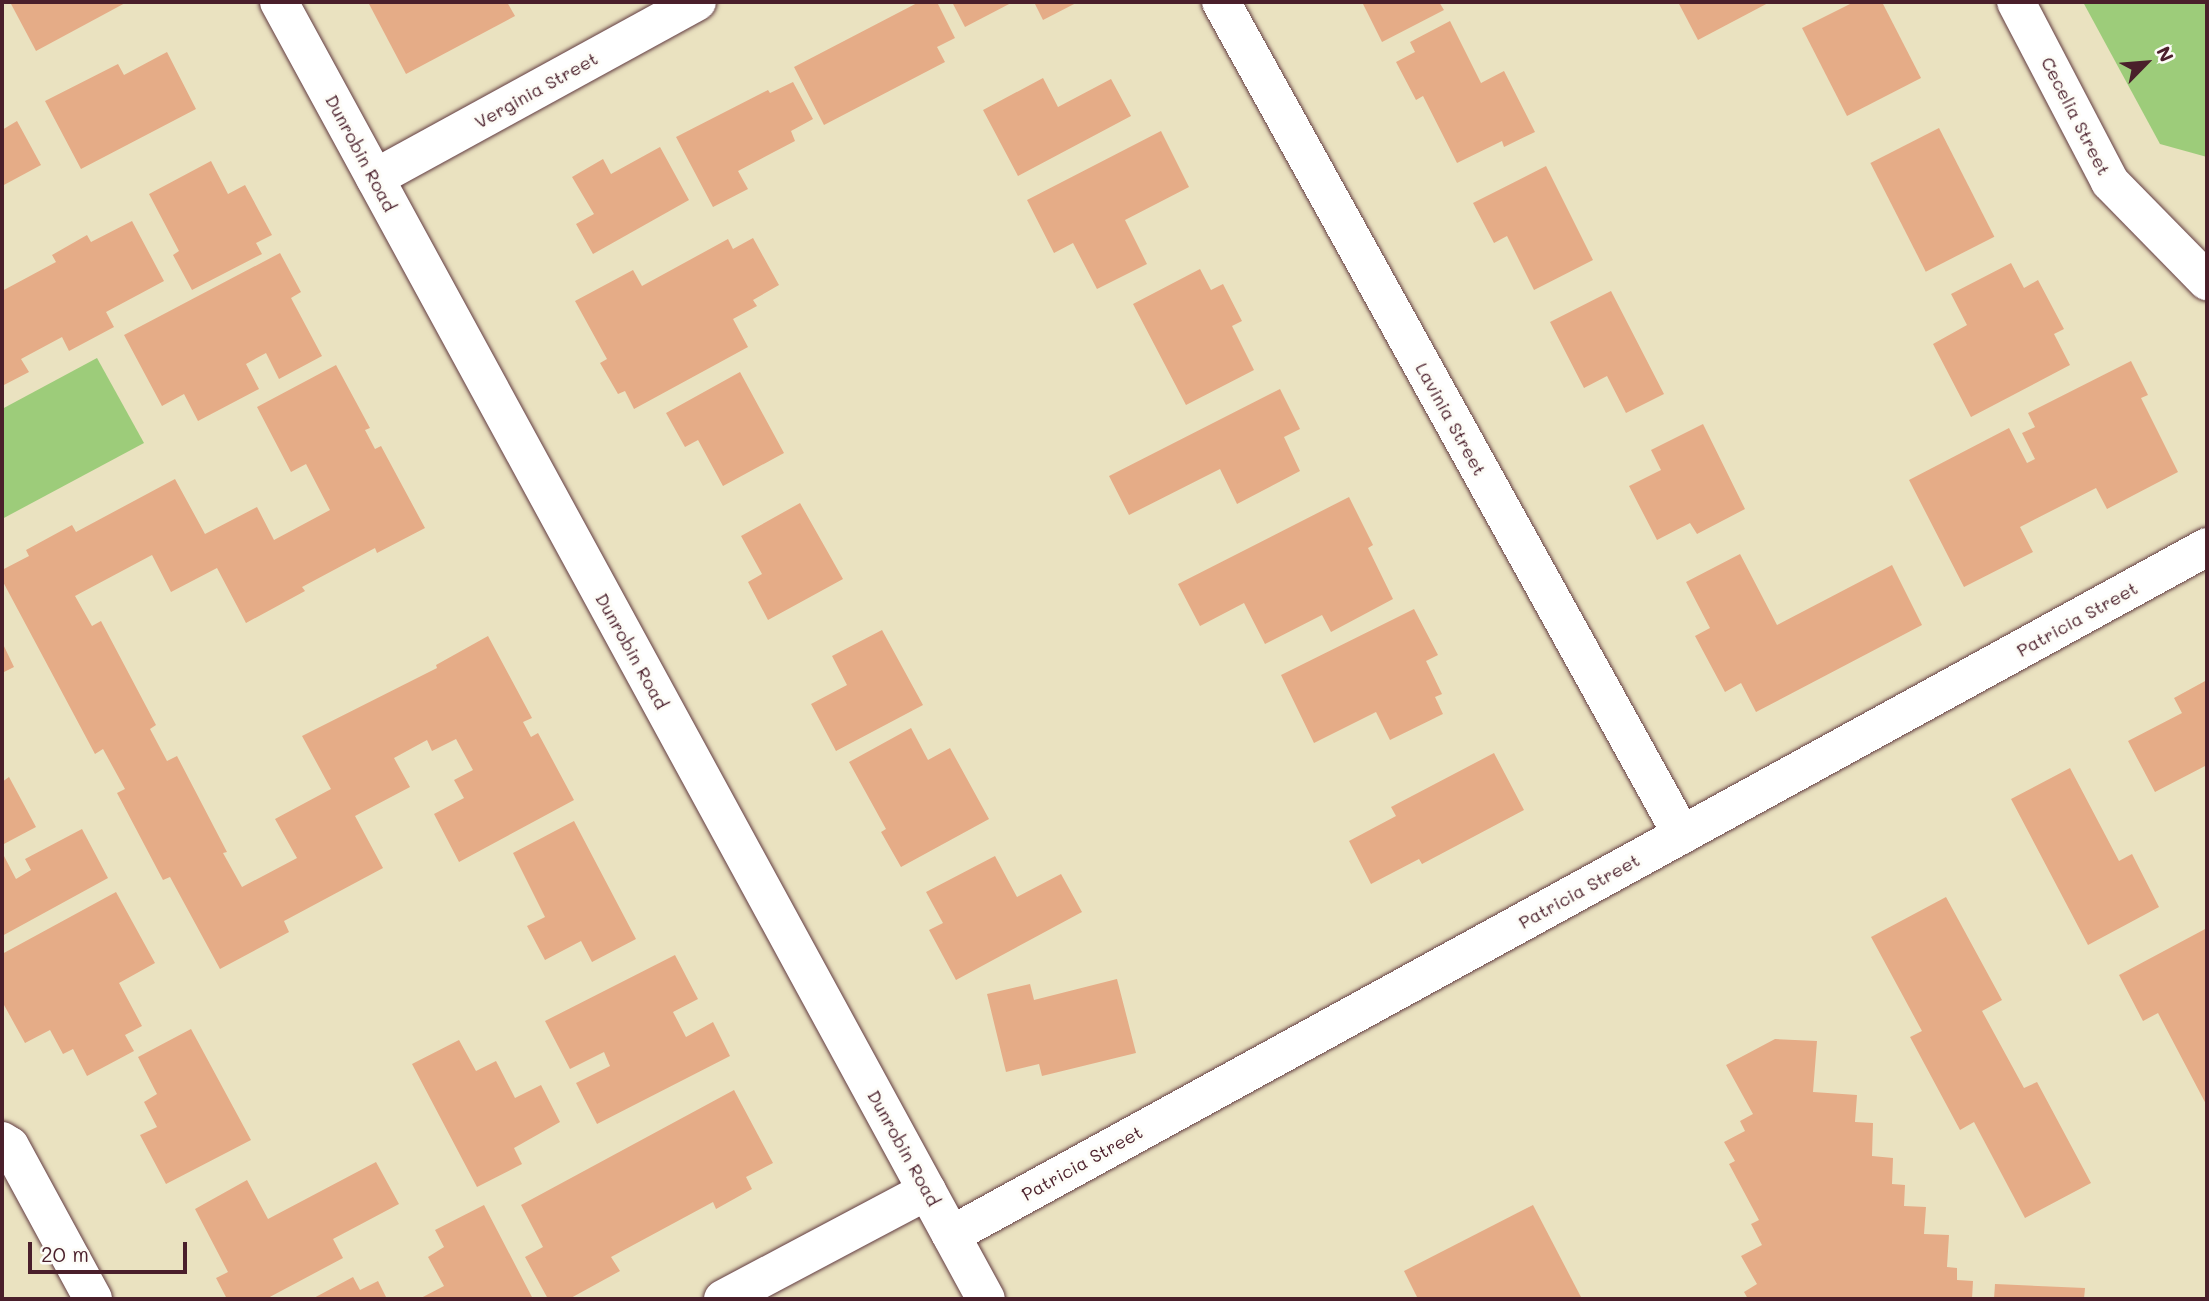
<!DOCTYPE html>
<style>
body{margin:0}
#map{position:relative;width:2209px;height:1301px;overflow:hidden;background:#eae2c0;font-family:Mali,sans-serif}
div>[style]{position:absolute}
.green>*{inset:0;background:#9dcc7a}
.building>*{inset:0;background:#e5ac87;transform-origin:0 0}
.roads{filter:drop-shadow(0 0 2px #623c41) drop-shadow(0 0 2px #623c41)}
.minor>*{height:38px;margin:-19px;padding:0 19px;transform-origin:19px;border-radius:19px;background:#fff}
.tertiary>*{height:38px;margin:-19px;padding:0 19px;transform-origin:19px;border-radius:19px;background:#fff}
span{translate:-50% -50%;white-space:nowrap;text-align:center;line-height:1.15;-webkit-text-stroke:6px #fdfcf7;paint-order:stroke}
.street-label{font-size:18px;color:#4a1f2b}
.frame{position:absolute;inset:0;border:4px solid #4a1f2b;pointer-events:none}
.north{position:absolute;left:2111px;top:28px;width:70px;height:70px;-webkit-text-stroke:5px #fdfcf7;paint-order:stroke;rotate:65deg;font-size:19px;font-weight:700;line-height:28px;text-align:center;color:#4a1f2b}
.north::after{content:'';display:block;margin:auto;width:24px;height:32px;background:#4a1f2b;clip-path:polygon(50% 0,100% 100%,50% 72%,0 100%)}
.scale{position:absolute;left:28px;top:1242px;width:159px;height:32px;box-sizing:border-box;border:4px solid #4a1f2b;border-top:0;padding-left:9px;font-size:21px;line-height:24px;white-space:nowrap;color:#4a1f2b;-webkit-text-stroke:5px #fdfcf7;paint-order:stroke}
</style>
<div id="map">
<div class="green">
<i style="clip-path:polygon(2083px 2px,2207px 2px,2207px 157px,2160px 144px)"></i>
<i style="clip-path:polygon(97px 358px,144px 443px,2px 519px,2px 409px)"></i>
</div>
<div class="building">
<i style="clip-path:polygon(10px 2px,127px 2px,36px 51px)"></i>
<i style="clip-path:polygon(368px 2px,507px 2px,515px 16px,406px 74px)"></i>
<i style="clip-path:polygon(919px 2px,937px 2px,955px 38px,937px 47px,945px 62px,824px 125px,794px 67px)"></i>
<i style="clip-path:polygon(952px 2px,1013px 2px,965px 27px)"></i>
<i style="clip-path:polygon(1034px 2px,1078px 2px,1043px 20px)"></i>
<i style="clip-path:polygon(1362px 2px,1439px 2px,1444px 10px,1382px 42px)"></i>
<i style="clip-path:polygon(1678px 2px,1770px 2px,1698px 40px)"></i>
<i style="clip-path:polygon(1854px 2px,1882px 2px,1921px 78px,1847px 116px,1802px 28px)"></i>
<i style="clip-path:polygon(1450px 21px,1481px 83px,1504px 71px,1535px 132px,1504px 147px,1502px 141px,1457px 163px,1423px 96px,1416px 100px,1396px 62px,1415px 52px,1410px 42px)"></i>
<i style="clip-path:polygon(167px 52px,196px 109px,81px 169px,45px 101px,118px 64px,124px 75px)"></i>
<i style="clip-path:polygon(1043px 78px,1058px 107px,1111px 79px,1131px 116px,1018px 176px,983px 110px)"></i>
<i style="clip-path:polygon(793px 82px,813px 119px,791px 131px,795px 141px,738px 171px,748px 189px,713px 207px,676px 137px,768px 90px,770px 93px)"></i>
<i style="clip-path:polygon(17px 121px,41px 165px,2px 186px,2px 130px)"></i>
<i style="left:1939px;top:128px;width:122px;height:77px;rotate:63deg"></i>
<i style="clip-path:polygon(1161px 131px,1189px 187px,1125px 220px,1147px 264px,1097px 289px,1073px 243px,1054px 253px,1027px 200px)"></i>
<i style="clip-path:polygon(660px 147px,689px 200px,593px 254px,576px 224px,594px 214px,572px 177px,603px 159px,611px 174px)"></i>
<i style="clip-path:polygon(211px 161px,228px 194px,245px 185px,272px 235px,256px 243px,262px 254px,192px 290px,173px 255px,179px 251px,149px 194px)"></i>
<i style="clip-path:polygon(1546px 166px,1593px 260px,1534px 290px,1507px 236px,1494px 243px,1473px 203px)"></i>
<i style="clip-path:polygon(132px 221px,164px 281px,106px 312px,114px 327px,69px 351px,62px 337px,21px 359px,29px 372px,2px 386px,2px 291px,56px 262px,52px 255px,87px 235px,91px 242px)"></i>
<i style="clip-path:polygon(753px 238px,779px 285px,753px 300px,757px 306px,733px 319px,748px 347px,634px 409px,625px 391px,618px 394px,600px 363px,607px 359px,575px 301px,633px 270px,642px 286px,728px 239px,733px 249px)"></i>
<i style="clip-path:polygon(280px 253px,301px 292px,291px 298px,322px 356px,279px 379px,266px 353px,246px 364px,259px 389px,198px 421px,184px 394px,162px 406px,124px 335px)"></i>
<i style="clip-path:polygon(2011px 263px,2024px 288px,2038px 280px,2064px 329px,2054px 334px,2070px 365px,1971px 417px,1933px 344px,1967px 325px,1951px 294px)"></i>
<i style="clip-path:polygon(1200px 269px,1211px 290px,1223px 284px,1242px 321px,1232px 326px,1254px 370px,1186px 405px,1133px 304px)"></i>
<i style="clip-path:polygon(1611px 291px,1664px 394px,1626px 413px,1607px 376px,1584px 388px,1550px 322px)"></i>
<i style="clip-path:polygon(2131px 361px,2148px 395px,2141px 398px,2178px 472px,2107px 509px,2096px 488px,2020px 527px,2033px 552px,1964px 587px,1909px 480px,2009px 428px,2027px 463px,2035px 459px,2022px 433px,2035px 427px,2028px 413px)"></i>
<i style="clip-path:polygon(336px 365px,370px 428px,365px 430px,375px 449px,381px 446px,425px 528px,377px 553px,375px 548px,302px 587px,305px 591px,246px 623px,217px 568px,171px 592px,152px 555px,75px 596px,92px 626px,101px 621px,156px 725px,150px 729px,167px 761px,177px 756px,227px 852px,223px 853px,242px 887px,297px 858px,275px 819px,331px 789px,302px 736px,437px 668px,436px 665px,488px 636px,532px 718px,523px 722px,531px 737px,538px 733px,574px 800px,459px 862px,434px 814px,464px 798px,454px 780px,473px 770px,456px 739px,432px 751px,427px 740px,394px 758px,410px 787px,355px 816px,383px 868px,284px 921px,289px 932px,220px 969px,170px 877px,163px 880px,117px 793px,125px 789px,103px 749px,95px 754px,2px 580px,2px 570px,29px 556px,26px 550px,72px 525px,76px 532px,175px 479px,205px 534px,257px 507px,274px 540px,330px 510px,306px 464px,291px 472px,257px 407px)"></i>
<i style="clip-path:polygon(740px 372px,784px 453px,723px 486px,698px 440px,685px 447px,666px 413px)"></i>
<i style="clip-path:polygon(1280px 389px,1300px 429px,1284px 437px,1300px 471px,1237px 504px,1220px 469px,1129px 515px,1109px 476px)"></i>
<i style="clip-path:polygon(1703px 424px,1745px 509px,1697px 534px,1690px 523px,1657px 540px,1629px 486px,1661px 470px,1651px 450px)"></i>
<i style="clip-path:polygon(1349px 497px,1373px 545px,1368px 548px,1393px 599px,1331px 632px,1322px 615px,1265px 644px,1244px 603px,1200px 626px,1178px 584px)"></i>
<i style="clip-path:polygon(800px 503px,843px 579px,768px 620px,748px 582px,762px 574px,741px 536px)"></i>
<i style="clip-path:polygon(1740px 554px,1777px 625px,1892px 565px,1922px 625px,1756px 712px,1741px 683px,1725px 692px,1695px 636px,1710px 628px,1686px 582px)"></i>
<i style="clip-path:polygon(1414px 609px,1438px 655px,1426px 661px,1442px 694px,1435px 697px,1443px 714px,1390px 740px,1376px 712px,1314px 743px,1281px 675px)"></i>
<i style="clip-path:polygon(882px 630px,923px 705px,836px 751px,811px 704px,847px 685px,832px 656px)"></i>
<i style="clip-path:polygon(2px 642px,14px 667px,2px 673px)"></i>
<i style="clip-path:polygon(2207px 680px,2207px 765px,2155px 792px,2128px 741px,2182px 713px,2174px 698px)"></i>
<i style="clip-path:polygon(911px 728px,928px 760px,950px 748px,989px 819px,901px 867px,881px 832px,886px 829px,849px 762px)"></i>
<i style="clip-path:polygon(1494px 753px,1524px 810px,1422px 864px,1419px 859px,1371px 884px,1349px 841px,1396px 816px,1391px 807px)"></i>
<i style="clip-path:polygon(2070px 768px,2119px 861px,2132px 854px,2159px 907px,2088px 945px,2011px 799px)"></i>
<i style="clip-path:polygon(9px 777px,36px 827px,2px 845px,2px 782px)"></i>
<i style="clip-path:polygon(574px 821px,636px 939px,592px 962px,581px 941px,545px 960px,527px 926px,545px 917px,513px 853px)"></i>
<i style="clip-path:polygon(82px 829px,108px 878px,2px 936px,2px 857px,4px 856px,16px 879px,31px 870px,25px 859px)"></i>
<i style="clip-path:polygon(995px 856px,1017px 897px,1061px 874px,1082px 912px,956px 980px,929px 930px,943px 923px,926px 892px)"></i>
<i style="clip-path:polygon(116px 892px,155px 963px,119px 983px,142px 1026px,125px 1035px,134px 1051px,87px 1076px,73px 1049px,63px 1054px,50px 1030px,25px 1043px,4px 1005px,2px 1006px,2px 954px)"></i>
<i style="clip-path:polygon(1946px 897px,2002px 1000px,1982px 1011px,2024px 1088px,2037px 1082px,2091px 1183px,2025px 1218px,1974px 1122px,1960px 1130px,1910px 1037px,1922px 1031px,1871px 937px)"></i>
<i style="clip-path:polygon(2207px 928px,2207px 1106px,2158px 1013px,2143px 1021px,2119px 975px)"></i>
<i style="clip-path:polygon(675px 955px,698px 999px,673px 1012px,686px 1037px,713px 1022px,730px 1056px,597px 1124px,576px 1083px,610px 1066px,604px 1052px,570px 1069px,545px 1021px)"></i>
<i style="clip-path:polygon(1117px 979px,1136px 1053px,1042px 1076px,1039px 1064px,1006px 1072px,987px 994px,1030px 984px,1034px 1000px)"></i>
<i style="clip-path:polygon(191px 1029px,251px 1140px,166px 1184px,140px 1135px,157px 1127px,144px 1102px,157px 1094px,138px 1057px)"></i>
<i style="clip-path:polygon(1775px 1039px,1817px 1041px,1813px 1092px,1857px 1095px,1855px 1122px,1873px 1123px,1872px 1156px,1893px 1158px,1892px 1184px,1905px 1185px,1904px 1206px,1926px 1207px,1924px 1234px,1949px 1235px,1947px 1267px,1957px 1268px,1957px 1280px,1973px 1281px,1972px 1299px,1748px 1299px,1744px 1292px,1757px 1284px,1741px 1256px,1762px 1245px,1751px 1224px,1759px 1220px,1729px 1164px,1735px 1161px,1724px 1142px,1745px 1131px,1740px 1121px,1753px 1114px,1726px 1065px)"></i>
<i style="clip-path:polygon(459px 1040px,476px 1071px,496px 1061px,515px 1098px,541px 1085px,560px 1122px,514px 1148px,522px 1164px,477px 1187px,412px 1064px)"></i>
<i style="clip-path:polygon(734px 1090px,773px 1163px,746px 1177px,752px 1189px,716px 1209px,713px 1202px,611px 1257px,620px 1271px,569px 1299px,548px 1299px,525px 1257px,543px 1247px,521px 1205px)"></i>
<i style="clip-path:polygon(376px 1162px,399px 1204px,333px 1239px,343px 1258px,266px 1299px,227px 1299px,216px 1278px,228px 1272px,195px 1209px,247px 1180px,268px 1219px)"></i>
<i style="clip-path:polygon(484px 1205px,533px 1299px,419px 1299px,444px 1286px,428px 1257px,444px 1247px,435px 1230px)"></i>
<i style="clip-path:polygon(1533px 1205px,1582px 1299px,1418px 1299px,1404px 1271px)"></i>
<i style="clip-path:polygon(353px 1277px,360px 1290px,378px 1281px,387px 1299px,312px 1299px)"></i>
<i style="clip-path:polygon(1995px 1284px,2085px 1288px,2084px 1299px,1994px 1299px)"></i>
</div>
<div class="roads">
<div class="minor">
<i style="left:1221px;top:2px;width:952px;rotate:61.04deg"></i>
<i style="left:2016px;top:2px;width:203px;rotate:62.4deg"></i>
<i style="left:2110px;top:182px;width:139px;rotate:45.6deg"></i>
<i style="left:375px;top:178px;width:367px;rotate:-28.7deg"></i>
<i style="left:2px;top:1141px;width:9px;rotate:32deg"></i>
<i style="left:10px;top:1146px;width:174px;rotate:61.5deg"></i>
<i style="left:951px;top:1235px;width:1432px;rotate:-28.71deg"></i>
<i style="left:723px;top:1299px;width:231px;rotate:-27.9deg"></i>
</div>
<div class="tertiary">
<i style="left:279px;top:2px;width:1477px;rotate:61.41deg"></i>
</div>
</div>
<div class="street-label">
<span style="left:536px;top:90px;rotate:-29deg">Verginia Street</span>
<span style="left:2076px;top:116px;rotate:63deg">Cecelia Street</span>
<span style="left:361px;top:153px;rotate:62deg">Dunrobin Road</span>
<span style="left:1451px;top:419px;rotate:61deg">Lavinia Street</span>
<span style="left:2077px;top:619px;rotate:-29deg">Patricia Street</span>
<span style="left:632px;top:651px;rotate:61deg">Dunrobin Road</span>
<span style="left:1579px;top:891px;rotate:-29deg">Patricia Street</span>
<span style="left:904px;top:1148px;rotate:61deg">Dunrobin Road</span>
<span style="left:1082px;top:1163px;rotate:-29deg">Patricia Street</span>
</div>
<div class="frame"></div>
<div class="north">N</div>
<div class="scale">20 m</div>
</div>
